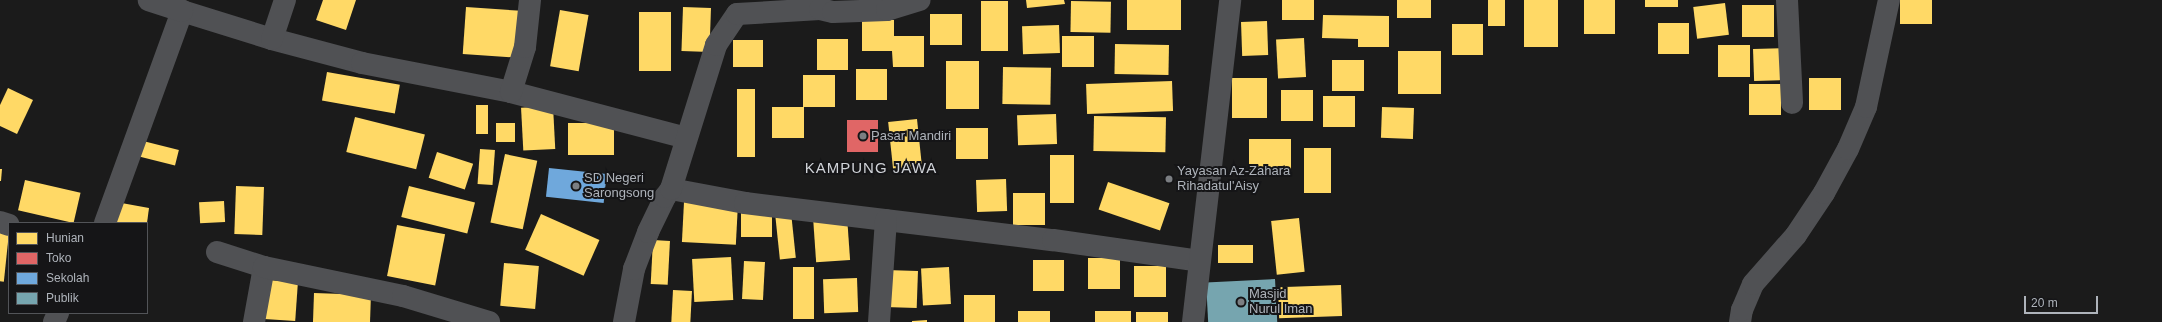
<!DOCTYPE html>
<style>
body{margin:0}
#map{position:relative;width:2162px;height:322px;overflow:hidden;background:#1b1b1b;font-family:Helvetica,sans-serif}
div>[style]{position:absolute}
.homes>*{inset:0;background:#ffd966;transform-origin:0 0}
.shops>*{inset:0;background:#e06666;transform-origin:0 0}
.schools>*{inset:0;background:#6fa8dc;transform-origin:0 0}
.public>*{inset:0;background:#76a5af;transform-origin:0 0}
.minor>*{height:22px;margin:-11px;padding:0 11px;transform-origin:11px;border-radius:11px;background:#505154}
.tertiary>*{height:22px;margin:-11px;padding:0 11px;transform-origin:11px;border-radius:11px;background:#505154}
.dots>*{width:11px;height:11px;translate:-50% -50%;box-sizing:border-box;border:2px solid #151517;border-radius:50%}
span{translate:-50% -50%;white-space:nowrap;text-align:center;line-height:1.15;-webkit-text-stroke:4px #151517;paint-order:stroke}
.poi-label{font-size:13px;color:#aeb3ba}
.left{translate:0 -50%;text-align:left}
.quarter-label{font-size:15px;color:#cfd2d7;letter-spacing:1px}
.legend{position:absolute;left:8px;top:222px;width:140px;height:92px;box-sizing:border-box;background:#151517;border:1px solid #525458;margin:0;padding:5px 7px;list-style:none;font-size:12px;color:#aeb3ba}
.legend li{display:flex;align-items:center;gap:8px;height:20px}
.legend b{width:20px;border:1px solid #525458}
.scale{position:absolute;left:2024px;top:296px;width:74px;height:18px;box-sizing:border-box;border:2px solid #aeb3ba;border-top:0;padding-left:5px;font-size:12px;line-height:14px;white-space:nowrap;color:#aeb3ba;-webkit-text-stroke:3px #151517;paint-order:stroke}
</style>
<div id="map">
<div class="homes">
<i style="clip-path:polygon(323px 0,356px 0,346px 30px,316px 20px)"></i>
<i style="clip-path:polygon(1026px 0,1064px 0,1065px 4px,1027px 8px)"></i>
<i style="left:1127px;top:0;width:54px;height:30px"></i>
<i style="left:1282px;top:0;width:32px;height:20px"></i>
<i style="left:1397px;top:0;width:34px;height:18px"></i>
<i style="left:1488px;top:0;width:17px;height:26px"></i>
<i style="left:1524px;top:0;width:34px;height:47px"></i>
<i style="left:1584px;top:0;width:31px;height:34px"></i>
<i style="left:1645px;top:0;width:33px;height:7px"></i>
<i style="left:1900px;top:0;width:32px;height:24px"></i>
<i style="left:981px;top:1px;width:27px;height:50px"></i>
<i style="left:1071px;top:1px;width:40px;height:31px;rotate:1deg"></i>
<i style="left:1725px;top:3px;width:32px;height:32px;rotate:83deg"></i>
<i style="left:1742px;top:5px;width:32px;height:32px"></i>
<i style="left:466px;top:7px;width:55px;height:47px;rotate:4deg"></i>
<i style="left:683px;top:7px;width:28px;height:44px;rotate:2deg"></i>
<i style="left:560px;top:10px;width:29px;height:57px;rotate:10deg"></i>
<i style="left:639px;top:12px;width:32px;height:59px"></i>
<i style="left:930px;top:14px;width:32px;height:31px"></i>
<i style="clip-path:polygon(1323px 15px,1389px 16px,1389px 47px,1358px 47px,1358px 39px,1322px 38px)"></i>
<i style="clip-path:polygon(862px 20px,894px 20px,894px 36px,924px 36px,924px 67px,893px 67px,892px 51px,862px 51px)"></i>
<i style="left:1267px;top:21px;width:34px;height:26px;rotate:88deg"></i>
<i style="left:1658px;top:23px;width:31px;height:31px"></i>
<i style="left:1452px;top:24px;width:31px;height:31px"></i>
<i style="left:1059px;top:25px;width:28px;height:37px;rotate:88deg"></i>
<i style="left:1062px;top:36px;width:32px;height:31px"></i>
<i style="left:1304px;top:38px;width:39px;height:28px;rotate:87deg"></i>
<i style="left:817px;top:39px;width:31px;height:31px"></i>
<i style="left:763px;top:40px;width:27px;height:30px;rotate:90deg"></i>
<i style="left:1115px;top:44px;width:54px;height:30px;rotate:1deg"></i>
<i style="left:1750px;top:45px;width:32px;height:32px;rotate:90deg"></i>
<i style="left:1784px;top:48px;width:32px;height:31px;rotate:88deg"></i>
<i style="left:1441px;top:51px;width:43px;height:43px;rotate:90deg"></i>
<i style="left:1332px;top:60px;width:32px;height:31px"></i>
<i style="left:946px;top:61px;width:33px;height:48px"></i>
<i style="left:1003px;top:67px;width:48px;height:37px;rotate:1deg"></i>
<i style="left:856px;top:69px;width:31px;height:31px"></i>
<i style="left:327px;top:72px;width:74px;height:29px;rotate:10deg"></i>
<i style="left:803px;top:75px;width:32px;height:32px"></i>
<i style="left:1232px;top:78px;width:35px;height:40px"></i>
<i style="left:1809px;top:78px;width:32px;height:32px"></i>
<i style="left:1172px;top:81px;width:30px;height:86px;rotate:88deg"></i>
<i style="left:1749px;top:84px;width:32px;height:31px"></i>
<i style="clip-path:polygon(8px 88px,33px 100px,17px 134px,0 126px,0 105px)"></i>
<i style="left:737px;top:89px;width:18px;height:68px"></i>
<i style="left:1281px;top:90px;width:32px;height:31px"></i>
<i style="left:1323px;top:96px;width:32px;height:31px"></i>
<i style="left:476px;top:105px;width:12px;height:29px"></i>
<i style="left:553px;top:106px;width:43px;height:32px;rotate:87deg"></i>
<i style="left:772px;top:107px;width:32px;height:31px"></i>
<i style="left:1414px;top:108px;width:31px;height:32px;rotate:92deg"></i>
<i style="left:1056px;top:114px;width:30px;height:39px;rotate:88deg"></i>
<i style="left:1094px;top:116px;width:72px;height:35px;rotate:1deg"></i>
<i style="left:355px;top:117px;width:72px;height:36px;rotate:14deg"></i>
<i style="left:917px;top:119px;width:50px;height:29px;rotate:84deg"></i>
<i style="left:515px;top:123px;width:19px;height:19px;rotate:90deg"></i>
<i style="left:568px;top:123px;width:46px;height:32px"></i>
<i style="left:956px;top:128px;width:32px;height:31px"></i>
<i style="left:1249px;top:139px;width:42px;height:31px"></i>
<i style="left:143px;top:141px;width:37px;height:16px;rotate:14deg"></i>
<i style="left:1304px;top:148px;width:27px;height:45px"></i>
<i style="left:480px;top:149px;width:15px;height:35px;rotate:4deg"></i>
<i style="left:437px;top:152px;width:38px;height:27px;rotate:18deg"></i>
<i style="left:505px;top:154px;width:33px;height:70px;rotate:12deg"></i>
<i style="left:1050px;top:155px;width:24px;height:48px"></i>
<i style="clip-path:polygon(0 169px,2px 169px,1px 181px,0 181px)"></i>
<i style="left:1006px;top:179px;width:32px;height:30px;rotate:88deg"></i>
<i style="left:25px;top:180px;width:57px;height:31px;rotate:13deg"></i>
<i style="left:1108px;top:182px;width:65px;height:29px;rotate:19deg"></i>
<i style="left:236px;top:186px;width:28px;height:48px;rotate:2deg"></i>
<i style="left:409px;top:186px;width:68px;height:32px;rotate:14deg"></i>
<i style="left:1013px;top:193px;width:32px;height:32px"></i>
<i style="left:224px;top:201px;width:21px;height:25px;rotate:87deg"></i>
<i style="clip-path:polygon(116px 202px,149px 208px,147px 223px,113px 223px)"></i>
<i style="left:684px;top:202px;width:54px;height:40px;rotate:3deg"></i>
<i style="left:741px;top:206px;width:31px;height:31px"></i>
<i style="left:791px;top:212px;width:46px;height:16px;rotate:84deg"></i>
<i style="left:541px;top:214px;width:64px;height:39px;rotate:24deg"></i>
<i style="left:847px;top:216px;width:44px;height:34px;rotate:86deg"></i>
<i style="left:1299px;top:218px;width:54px;height:28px;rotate:84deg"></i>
<i style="left:397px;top:225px;width:49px;height:52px;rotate:11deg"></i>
<i style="left:0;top:232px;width:9px;height:49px;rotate:6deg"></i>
<i style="left:653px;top:240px;width:17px;height:44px;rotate:3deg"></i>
<i style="left:1218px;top:245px;width:35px;height:18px"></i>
<i style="left:731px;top:257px;width:43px;height:39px;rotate:87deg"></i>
<i style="left:1088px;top:258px;width:32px;height:31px"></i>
<i style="left:1033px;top:260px;width:31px;height:31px"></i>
<i style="left:744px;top:261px;width:21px;height:38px;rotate:3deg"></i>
<i style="left:504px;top:263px;width:35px;height:43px;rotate:5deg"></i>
<i style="left:1134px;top:266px;width:32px;height:31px"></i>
<i style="left:793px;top:267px;width:21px;height:52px"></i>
<i style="left:949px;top:267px;width:37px;height:28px;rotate:87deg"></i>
<i style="left:886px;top:270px;width:32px;height:37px;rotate:2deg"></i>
<i style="left:857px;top:278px;width:34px;height:34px;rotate:88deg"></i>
<i style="left:267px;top:280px;width:31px;height:39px;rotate:4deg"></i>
<i style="left:1341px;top:285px;width:31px;height:63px;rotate:88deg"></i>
<i style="left:673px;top:290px;width:19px;height:32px;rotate:3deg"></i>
<i style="left:314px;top:293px;width:57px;height:29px;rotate:2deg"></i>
<i style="left:995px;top:295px;width:27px;height:31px;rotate:90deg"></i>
<i style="left:1018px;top:311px;width:32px;height:11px"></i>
<i style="left:1095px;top:311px;width:36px;height:11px"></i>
<i style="left:1136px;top:312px;width:32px;height:10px"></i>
<i style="clip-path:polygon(927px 320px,927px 322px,912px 322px,912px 321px)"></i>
</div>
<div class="shops">
<i style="left:878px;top:120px;width:32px;height:31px;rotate:90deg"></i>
</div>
<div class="schools">
<i style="left:549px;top:168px;width:58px;height:29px;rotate:6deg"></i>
</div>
<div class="public">
<i style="left:1275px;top:279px;width:43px;height:69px;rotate:87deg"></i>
</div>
<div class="minor">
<i style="left:1787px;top:0;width:103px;rotate:87.2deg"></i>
<i style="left:182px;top:11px;width:94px;rotate:17.3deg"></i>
<i style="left:272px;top:39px;width:93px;rotate:14.9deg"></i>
<i style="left:362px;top:63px;width:152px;rotate:11deg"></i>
<i style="left:511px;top:92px;width:181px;rotate:14.7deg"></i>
<i style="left:272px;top:39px;width:41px;rotate:-71.6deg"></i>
<i style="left:511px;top:92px;width:47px;rotate:-72.7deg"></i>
<i style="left:525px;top:47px;width:47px;rotate:-83.9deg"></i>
<i style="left:671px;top:189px;width:75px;rotate:10.7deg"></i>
<i style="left:745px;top:203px;width:310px;rotate:6.9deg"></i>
<i style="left:1053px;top:240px;width:148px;rotate:8.1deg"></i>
<i style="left:0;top:222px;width:9px;rotate:18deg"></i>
<i style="left:105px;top:223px;width:226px;rotate:-70deg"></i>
<i style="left:182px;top:11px;width:35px;rotate:-162deg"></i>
<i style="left:217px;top:252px;width:49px;rotate:17.7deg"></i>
<i style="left:264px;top:267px;width:56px;rotate:100.3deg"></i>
<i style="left:264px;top:267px;width:142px;rotate:11.8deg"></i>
<i style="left:403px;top:296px;width:90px;rotate:16.8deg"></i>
<i style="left:54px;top:322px;width:10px;rotate:-66deg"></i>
<i style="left:624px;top:322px;width:54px;rotate:-79.3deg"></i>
<i style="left:634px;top:269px;width:40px;rotate:-69deg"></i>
<i style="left:648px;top:232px;width:39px;rotate:-64deg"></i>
<i style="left:665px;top:197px;width:10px;rotate:-53deg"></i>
<i style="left:671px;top:189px;width:151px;rotate:-72.6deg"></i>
<i style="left:716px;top:45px;width:37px;rotate:-56deg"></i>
<i style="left:737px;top:14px;width:83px;rotate:-3.4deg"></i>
<i style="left:820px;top:9px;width:13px;rotate:13deg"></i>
<i style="left:833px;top:12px;width:54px;rotate:-2.1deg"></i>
<i style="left:887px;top:10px;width:34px;rotate:-17deg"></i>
<i style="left:879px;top:322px;width:102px;rotate:-86.1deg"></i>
<i style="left:1740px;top:322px;width:12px;rotate:-81deg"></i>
<i style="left:1742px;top:310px;width:28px;rotate:-67deg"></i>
<i style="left:1753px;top:284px;width:65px;rotate:-48.7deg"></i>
<i style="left:1796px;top:235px;width:50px;rotate:-56.3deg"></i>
<i style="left:1824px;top:193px;width:50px;rotate:-61.4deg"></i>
<i style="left:1848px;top:149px;width:46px;rotate:-66.8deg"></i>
<i style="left:1866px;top:107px;width:109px;rotate:-77.9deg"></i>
</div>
<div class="tertiary">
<i style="left:1193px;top:322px;width:324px;rotate:-83.4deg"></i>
</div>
<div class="dots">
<i style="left:863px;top:136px;background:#7b7e82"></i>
<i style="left:1169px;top:179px;background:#7b7e82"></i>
<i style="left:576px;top:186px;background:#7b7e82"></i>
<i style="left:1241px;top:302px;background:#7b7e82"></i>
</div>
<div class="poi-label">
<span class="left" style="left:871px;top:136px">Pasar Mandiri</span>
<span class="left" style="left:1177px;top:179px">Yayasan Az-Zahara<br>Rihadatul'Aisy</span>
<span class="left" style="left:584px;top:186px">SD Negeri<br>Sarongsong</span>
<span class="left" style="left:1249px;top:302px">Masjid<br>Nurul Iman</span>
</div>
<div class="quarter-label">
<span style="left:871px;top:168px">KAMPUNG JAWA</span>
</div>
<ul class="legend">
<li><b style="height:11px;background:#ffd966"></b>Hunian</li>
<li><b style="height:11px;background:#e06666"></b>Toko</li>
<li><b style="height:11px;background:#6fa8dc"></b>Sekolah</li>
<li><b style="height:11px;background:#76a5af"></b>Publik</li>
</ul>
<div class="scale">20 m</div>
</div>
